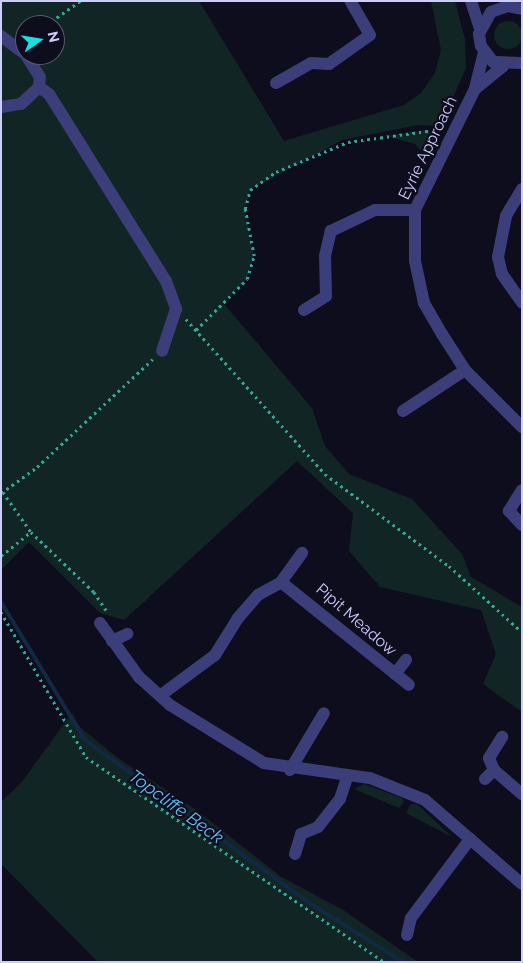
<!DOCTYPE html>
<style>
body{margin:0}
#map{position:relative;width:523px;height:963px;overflow:hidden;background:#0e0d1d;font-family:Raleway,sans-serif}
div>[style]{position:absolute}
.green>*{inset:0;background:#112624}
.round{border-radius:50%}
.stream>*{height:4px;margin:-2px;padding:0 2px;transform-origin:2px;border-radius:2px;background:#112942}
.path>*{height:2.5px;margin-top:-1.25px;transform-origin:0;background:repeating-linear-gradient(90deg,#35a796 0 2.5px,transparent 0 6.5px)}
.minor>*{height:12px;margin:-6px;padding:0 6px;transform-origin:6px;border-radius:6px;background:#3b3e79}
span{translate:-50% -50%;white-space:nowrap;text-align:center;line-height:1.15;-webkit-text-stroke:4.5px #0e0d1d;paint-order:stroke}
.street-label{font-size:16px;color:#cdccfc}
.water-label{font-size:18px;color:#61bef4;font-style:italic}
.frame{position:absolute;inset:0;border:2px solid #cdccfc;pointer-events:none}
.north{position:absolute;left:15px;top:15px;width:50px;height:50px;box-sizing:border-box;background:#0e0d1d;border:1px solid #5a5976;border-radius:50%;rotate:77deg;font-size:14px;font-weight:700;line-height:20px;text-align:center;color:#cdccfc}
.north::after{content:'';display:block;margin:auto;width:18px;height:22px;background:#0fe3e4;clip-path:polygon(50% 0,100% 100%,50% 72%,0 100%)}
</style>
<div id="map">
<div class="green">
<i style="clip-path:polygon(evenodd,2px 1px,199px 1px,284px 141px,404px 105px,421px 93px,435px 73px,441px 50px,431px 1px,455px 1px,465px 40px,466px 68px,440px 126px,418px 125px,342px 140px,250px 190px,245px 209px,254px 256px,247px 279px,224px 304px,312px 408px,325px 446px,349px 474px,412px 499px,462px 554px,471px 577px,522px 607px,522px 712px,483px 684px,496px 654px,481px 610px,380px 587px,349px 551px,353px 513px,297px 461px,124px 620px,100px 613px,29px 542px,1px 570px,2px 1px,25px 25px,55px 25px,55px 55px,25px 55px,25px 25px)"></i>
<i class="round" style="left:494px;top:21px;width:28px;height:28px"></i>
<i style="clip-path:polygon(426px 130px,438px 134px,425px 156px,415px 144px,387px 136px)"></i>
<i style="clip-path:polygon(72px 713px,80px 727px,119px 759px,195px 809px,280px 876px,343px 910px,418px 962px,98px 962px,1px 864px,1px 802px,21px 783px)"></i>
<i style="clip-path:polygon(364px 784px,402px 798px,404px 802px,399px 808px,354px 789px)"></i>
<i style="clip-path:polygon(411px 804px,417px 804px,452px 837px,406px 813px)"></i>
</div>
<div class="stream">
<i style="left:1px;top:602px;width:162px;rotate:58.7deg"></i>
<i style="left:85px;top:740px;width:279px;rotate:36deg"></i>
<i style="left:311px;top:904px;width:109px;rotate:32.2deg"></i>
</div>
<div class="path">
<i style="left:46px;top:25px;width:42px;rotate:-35.2deg"></i>
<i style="left:186px;top:319px;width:208px;rotate:48.1deg"></i>
<i style="left:325px;top:474px;width:154px;rotate:36.6deg"></i>
<i style="left:449px;top:566px;width:98px;rotate:42.1deg"></i>
<i style="left:196px;top:330px;width:72px;rotate:-45deg"></i>
<i style="left:247px;top:279px;width:24px;rotate:-73deg"></i>
<i style="left:254px;top:256px;width:48px;rotate:-100.8deg"></i>
<i style="left:245px;top:209px;width:20px;rotate:-75deg"></i>
<i style="left:250px;top:190px;width:32px;rotate:-35deg"></i>
<i style="left:276px;top:172px;width:78px;rotate:-22.6deg"></i>
<i style="left:348px;top:142px;width:95px;rotate:-7.9deg"></i>
<i style="left:3px;top:492px;width:49px;rotate:55deg"></i>
<i style="left:31px;top:532px;width:87px;rotate:43.6deg"></i>
<i style="left:94px;top:592px;width:25px;rotate:56deg"></i>
<i style="left:1px;top:493px;width:44px;rotate:-35.8deg"></i>
<i style="left:37px;top:467px;width:158px;rotate:-43deg"></i>
<i style="left:1px;top:556px;width:38px;rotate:-39deg"></i>
<i style="left:1px;top:612px;width:168px;rotate:59.6deg"></i>
<i style="left:86px;top:757px;width:362px;rotate:34.5deg"></i>
</div>
<div class="minor">
<i style="left:471px;top:1px;width:28px;rotate:72deg"></i>
<i style="left:522px;top:9px;width:14px;rotate:-168deg"></i>
<i style="left:508px;top:6px;width:18px;rotate:161deg"></i>
<i style="left:491px;top:12px;width:25px;rotate:119deg"></i>
<i style="left:479px;top:34px;width:12px;rotate:81deg"></i>
<i style="left:481px;top:46px;width:20px;rotate:53deg"></i>
<i style="left:493px;top:62px;width:29px;rotate:2deg"></i>
<i style="left:1px;top:36px;width:30px;rotate:37deg"></i>
<i style="left:484px;top:52px;width:38px;rotate:104deg"></i>
<i style="left:475px;top:89px;width:135px;rotate:116.4deg"></i>
<i style="left:415px;top:210px;width:51px;rotate:90deg"></i>
<i style="left:415px;top:261px;width:43px;rotate:77.9deg"></i>
<i style="left:424px;top:303px;width:36px;rotate:60deg"></i>
<i style="left:442px;top:334px;width:43px;rotate:57.4deg"></i>
<i style="left:465px;top:370px;width:81px;rotate:45deg"></i>
<i style="left:26px;top:55px;width:26px;rotate:58deg"></i>
<i style="left:40px;top:77px;width:10px;rotate:96deg"></i>
<i style="left:39px;top:87px;width:12px;rotate:35deg"></i>
<i style="left:49px;top:94px;width:221px;rotate:58deg"></i>
<i style="left:166px;top:281px;width:30px;rotate:70deg"></i>
<i style="left:176px;top:309px;width:44px;rotate:108.4deg"></i>
<i style="left:276px;top:83px;width:40px;rotate:-29.7deg"></i>
<i style="left:311px;top:63px;width:18px;rotate:3deg"></i>
<i style="left:329px;top:64px;width:50px;rotate:-35.3deg"></i>
<i style="left:370px;top:35px;width:39px;rotate:-120deg"></i>
<i style="left:475px;top:89px;width:36px;rotate:-39deg"></i>
<i style="left:1px;top:107px;width:20px;rotate:-9deg"></i>
<i style="left:21px;top:104px;width:25px;rotate:-43deg"></i>
<i style="left:522px;top:189px;width:31px;rotate:121deg"></i>
<i style="left:506px;top:216px;width:42px;rotate:101deg"></i>
<i style="left:498px;top:257px;width:17px;rotate:77deg"></i>
<i style="left:502px;top:274px;width:35px;rotate:55deg"></i>
<i style="left:304px;top:310px;width:26px;rotate:-32deg"></i>
<i style="left:326px;top:296px;width:40px;rotate:-91.4deg"></i>
<i style="left:325px;top:256px;width:26px;rotate:-77deg"></i>
<i style="left:331px;top:231px;width:49px;rotate:-25.5deg"></i>
<i style="left:375px;top:210px;width:40px"></i>
<i style="left:403px;top:411px;width:74px;rotate:-33.5deg"></i>
<i style="left:522px;top:490px;width:25px;rotate:122deg"></i>
<i style="left:509px;top:511px;width:19px;rotate:47deg"></i>
<i style="left:281px;top:582px;width:164px;rotate:38.8deg"></i>
<i style="left:100px;top:623px;width:67px;rotate:54.2deg"></i>
<i style="left:139px;top:677px;width:42px;rotate:42.1deg"></i>
<i style="left:170px;top:705px;width:110px;rotate:31.7deg"></i>
<i style="left:264px;top:763px;width:107px;rotate:8.1deg"></i>
<i style="left:370px;top:778px;width:59px;rotate:21.8deg"></i>
<i style="left:425px;top:800px;width:128px;rotate:40.9deg"></i>
<i style="left:112px;top:641px;width:17px;rotate:-25deg"></i>
<i style="left:395px;top:674px;width:18px;rotate:-52deg"></i>
<i style="left:161px;top:695px;width:67px;rotate:-36.5deg"></i>
<i style="left:215px;top:655px;width:44px;rotate:-58.1deg"></i>
<i style="left:238px;top:618px;width:30px;rotate:-49deg"></i>
<i style="left:258px;top:595px;width:26px;rotate:-29deg"></i>
<i style="left:281px;top:582px;width:36px;rotate:-54deg"></i>
<i style="left:290px;top:770px;width:66px;rotate:-59.2deg"></i>
<i style="left:494px;top:770px;width:13px;rotate:-113deg"></i>
<i style="left:489px;top:758px;width:25px;rotate:-58deg"></i>
<i style="left:485px;top:779px;width:13px;rotate:-45deg"></i>
<i style="left:494px;top:770px;width:37px;rotate:41deg"></i>
<i style="left:295px;top:854px;width:21px;rotate:-73deg"></i>
<i style="left:301px;top:834px;width:18px;rotate:-22deg"></i>
<i style="left:318px;top:827px;width:36px;rotate:-52deg"></i>
<i style="left:340px;top:799px;width:23px;rotate:-72deg"></i>
<i style="left:407px;top:935px;width:17px;rotate:-77deg"></i>
<i style="left:411px;top:918px;width:99px;rotate:-53.2deg"></i>
</div>
<div class="street-label">
<span style="left:428px;top:148px;rotate:-64deg">Eyrie Approach</span>
<span style="left:356px;top:620px;rotate:41deg">Pipit Meadow</span>
</div>
<div class="water-label">
<span style="left:176px;top:807px;rotate:36deg">Topcliffe Beck</span>
</div>
<div class="frame"></div>
<div class="north">N</div>
</div>
